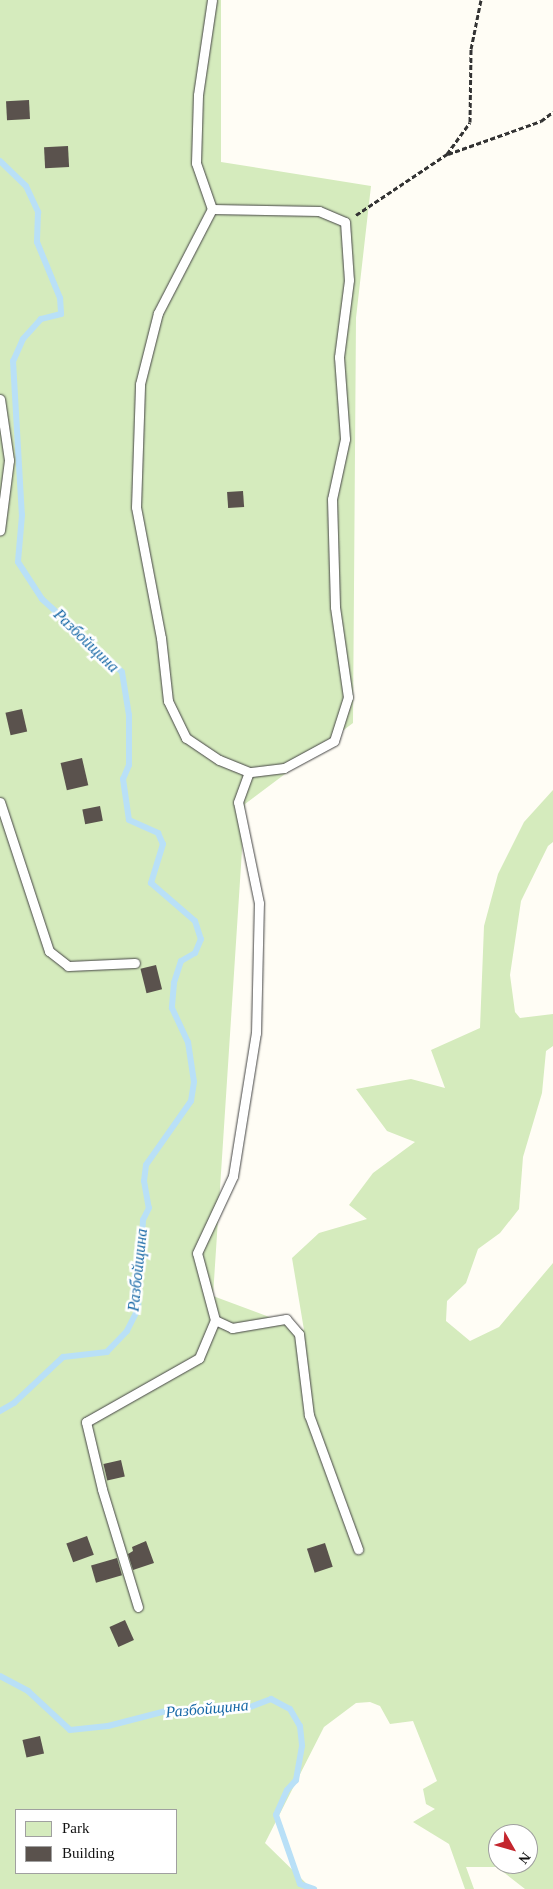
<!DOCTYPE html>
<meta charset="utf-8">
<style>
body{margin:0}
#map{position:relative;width:553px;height:1889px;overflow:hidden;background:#fffdf5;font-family:"Times New Roman",serif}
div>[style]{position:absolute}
.green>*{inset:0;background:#d5ebbd}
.stream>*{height:6px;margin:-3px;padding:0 3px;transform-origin:3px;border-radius:3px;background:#b9e0f7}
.building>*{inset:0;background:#5a524d;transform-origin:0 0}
.path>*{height:3px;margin-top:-1.5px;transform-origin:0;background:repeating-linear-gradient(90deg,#333 0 5px,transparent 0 7.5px)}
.roads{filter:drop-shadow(0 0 1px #444) drop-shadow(0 0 1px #444)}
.lane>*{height:9px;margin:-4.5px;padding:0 4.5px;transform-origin:4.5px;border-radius:4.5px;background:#fff}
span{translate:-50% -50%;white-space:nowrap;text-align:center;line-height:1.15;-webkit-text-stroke:5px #fff;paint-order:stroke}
.water-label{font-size:16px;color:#1768a6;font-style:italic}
.legend{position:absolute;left:15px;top:1809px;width:162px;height:65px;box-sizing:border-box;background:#fff;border:1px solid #a0a0a0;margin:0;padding:6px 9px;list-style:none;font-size:15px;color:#111}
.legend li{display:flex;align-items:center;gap:10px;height:25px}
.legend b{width:25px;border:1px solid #a0a0a0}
.north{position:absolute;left:488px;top:1824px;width:50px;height:50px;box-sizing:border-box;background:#fff;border:1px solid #a0a0a0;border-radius:50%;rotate:128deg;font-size:14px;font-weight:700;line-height:20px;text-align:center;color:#111}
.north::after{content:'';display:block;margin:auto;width:18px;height:22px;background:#c4262e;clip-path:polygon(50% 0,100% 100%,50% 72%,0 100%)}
</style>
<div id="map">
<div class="green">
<i style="clip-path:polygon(evenodd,0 0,221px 0,221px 162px,371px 186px,356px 318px,353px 723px,245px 804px,213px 1296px,304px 1330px,292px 1258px,319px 1233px,367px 1219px,349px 1205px,373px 1173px,415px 1142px,387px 1131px,356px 1089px,411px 1079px,445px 1088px,431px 1050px,480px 1028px,484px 926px,498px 874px,524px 822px,553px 790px,553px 842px,548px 846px,521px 901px,510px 975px,515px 1012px,520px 1018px,553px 1014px,553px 1046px,546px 1051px,542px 1093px,523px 1157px,519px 1209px,500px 1233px,478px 1249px,466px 1283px,447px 1301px,446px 1321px,470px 1341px,499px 1327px,553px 1263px,553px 1889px,525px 1889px,497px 1867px,466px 1867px,474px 1889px,465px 1889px,449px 1844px,413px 1822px,435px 1809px,426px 1804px,423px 1789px,437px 1781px,413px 1721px,390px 1724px,380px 1706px,370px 1702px,356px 1703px,324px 1727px,265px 1843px,312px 1889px,0 1889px,0 0,16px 1810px,176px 1810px,176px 1873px,16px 1873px,16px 1810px,0 0,498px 1834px,528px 1834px,528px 1864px,498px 1864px,498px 1834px)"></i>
</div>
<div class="stream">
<i style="left:0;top:161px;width:36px;rotate:44deg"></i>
<i style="left:26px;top:186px;width:29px;rotate:65deg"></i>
<i style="left:38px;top:212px;width:30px;rotate:92deg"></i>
<i style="left:37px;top:242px;width:61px;rotate:67.7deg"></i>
<i style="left:60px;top:298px;width:16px;rotate:86deg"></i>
<i style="left:61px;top:314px;width:21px;rotate:166deg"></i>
<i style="left:41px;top:319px;width:27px;rotate:132deg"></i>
<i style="left:23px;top:339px;width:24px;rotate:114deg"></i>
<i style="left:13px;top:361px;width:154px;rotate:86.7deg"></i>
<i style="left:22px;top:515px;width:47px;rotate:94.9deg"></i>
<i style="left:18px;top:562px;width:44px;rotate:57deg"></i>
<i style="left:42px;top:599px;width:108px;rotate:42.4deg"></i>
<i style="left:122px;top:672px;width:44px;rotate:80.8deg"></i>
<i style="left:129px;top:715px;width:50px;rotate:90deg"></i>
<i style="left:129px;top:765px;width:15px;rotate:113deg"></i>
<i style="left:123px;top:779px;width:41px;rotate:81.7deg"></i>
<i style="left:129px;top:820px;width:32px;rotate:24deg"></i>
<i style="left:158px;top:833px;width:12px;rotate:66deg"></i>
<i style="left:163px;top:844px;width:41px;rotate:107.1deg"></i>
<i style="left:151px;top:883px;width:58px;rotate:40.8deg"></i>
<i style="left:195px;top:921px;width:19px;rotate:72deg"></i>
<i style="left:201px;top:939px;width:15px;rotate:113deg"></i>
<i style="left:195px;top:953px;width:16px;rotate:150deg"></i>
<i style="left:181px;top:961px;width:23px;rotate:108deg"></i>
<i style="left:174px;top:983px;width:25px;rotate:95deg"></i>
<i style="left:172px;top:1008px;width:38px;rotate:65deg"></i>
<i style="left:188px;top:1042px;width:40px;rotate:81.5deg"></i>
<i style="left:194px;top:1082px;width:19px;rotate:99deg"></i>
<i style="left:191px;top:1101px;width:78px;rotate:125.1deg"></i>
<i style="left:146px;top:1165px;width:16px;rotate:97deg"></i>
<i style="left:144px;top:1181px;width:27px;rotate:80deg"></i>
<i style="left:149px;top:1208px;width:13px;rotate:117deg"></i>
<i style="left:143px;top:1220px;width:89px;rotate:93.2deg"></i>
<i style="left:138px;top:1309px;width:25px;rotate:117deg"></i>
<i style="left:127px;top:1331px;width:29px;rotate:134deg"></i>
<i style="left:107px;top:1352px;width:44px;rotate:173.5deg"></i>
<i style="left:63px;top:1357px;width:67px;rotate:136.8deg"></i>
<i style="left:14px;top:1403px;width:16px;rotate:150deg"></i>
<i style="left:0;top:1676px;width:32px;rotate:28deg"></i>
<i style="left:28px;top:1691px;width:57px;rotate:42.9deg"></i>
<i style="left:70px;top:1730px;width:38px;rotate:-6deg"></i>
<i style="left:108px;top:1726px;width:60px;rotate:-14.5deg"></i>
<i style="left:166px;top:1711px;width:15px;rotate:11deg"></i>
<i style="left:181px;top:1714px;width:64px;rotate:-4.5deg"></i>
<i style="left:245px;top:1709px;width:28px;rotate:-21deg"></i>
<i style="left:271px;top:1699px;width:21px;rotate:28deg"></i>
<i style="left:290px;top:1709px;width:20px;rotate:60deg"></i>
<i style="left:300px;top:1726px;width:20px;rotate:84deg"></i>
<i style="left:302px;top:1746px;width:35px;rotate:100deg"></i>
<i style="left:296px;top:1780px;width:13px;rotate:132deg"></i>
<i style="left:287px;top:1790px;width:27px;rotate:114deg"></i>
<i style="left:276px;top:1815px;width:73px;rotate:70.8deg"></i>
<i style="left:300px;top:1884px;width:15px;rotate:20deg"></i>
</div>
<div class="building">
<i style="left:29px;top:100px;width:19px;height:23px;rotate:87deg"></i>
<i style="left:68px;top:146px;width:21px;height:24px;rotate:87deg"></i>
<i style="left:243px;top:491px;width:16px;height:16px;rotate:86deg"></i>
<i style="left:22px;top:709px;width:23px;height:17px;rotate:77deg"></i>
<i style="left:82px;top:758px;width:28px;height:22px;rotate:77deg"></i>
<i style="left:100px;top:806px;width:15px;height:18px;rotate:79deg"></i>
<i style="left:156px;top:965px;width:25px;height:16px;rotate:76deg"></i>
<i style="left:121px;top:1460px;width:17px;height:18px;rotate:77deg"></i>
<i style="left:87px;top:1536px;width:20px;height:22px;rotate:70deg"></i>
<i style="clip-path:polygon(146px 1541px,154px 1563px,133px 1570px,128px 1554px,133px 1551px,132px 1547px)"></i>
<i style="left:325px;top:1543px;width:25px;height:19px;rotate:72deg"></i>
<i style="left:117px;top:1558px;width:18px;height:27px;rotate:74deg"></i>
<i style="left:125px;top:1620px;width:22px;height:17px;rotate:66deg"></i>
<i style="left:40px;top:1736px;width:18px;height:18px;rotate:77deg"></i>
</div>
<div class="path">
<i style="left:448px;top:154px;width:99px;rotate:-19.5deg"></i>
<i style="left:541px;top:121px;width:15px;rotate:-37deg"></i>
<i style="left:356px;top:215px;width:110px;rotate:-33.8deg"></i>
<i style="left:447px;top:154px;width:39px;rotate:-54deg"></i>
<i style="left:470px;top:122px;width:73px;rotate:-89.2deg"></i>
<i style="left:471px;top:49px;width:50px;rotate:-78.5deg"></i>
</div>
<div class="roads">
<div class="lane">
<i style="left:212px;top:0;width:96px;rotate:98.4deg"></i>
<i style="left:198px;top:95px;width:68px;rotate:91.7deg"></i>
<i style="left:196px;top:163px;width:49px;rotate:70.8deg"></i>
<i style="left:212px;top:209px;width:107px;rotate:1.1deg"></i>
<i style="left:319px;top:211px;width:28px;rotate:23deg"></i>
<i style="left:345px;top:222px;width:58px;rotate:86.1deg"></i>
<i style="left:349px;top:280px;width:78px;rotate:97.4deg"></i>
<i style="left:339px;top:357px;width:82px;rotate:85.8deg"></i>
<i style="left:345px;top:439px;width:61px;rotate:102.2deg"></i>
<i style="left:332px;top:499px;width:108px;rotate:88.4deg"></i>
<i style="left:335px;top:607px;width:91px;rotate:81.8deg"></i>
<i style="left:348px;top:697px;width:46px;rotate:107.7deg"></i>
<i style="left:334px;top:741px;width:57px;rotate:151.6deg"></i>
<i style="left:284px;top:768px;width:35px;rotate:173deg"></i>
<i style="left:249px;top:772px;width:32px;rotate:-158deg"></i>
<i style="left:219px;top:760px;width:40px;rotate:-146deg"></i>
<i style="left:186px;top:738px;width:41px;rotate:-115.9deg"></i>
<i style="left:168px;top:701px;width:63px;rotate:-96.3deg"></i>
<i style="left:161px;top:638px;width:133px;rotate:-100.8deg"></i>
<i style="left:136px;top:507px;width:123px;rotate:-88.1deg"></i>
<i style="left:140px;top:384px;width:73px;rotate:-75.8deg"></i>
<i style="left:158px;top:313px;width:117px;rotate:-62.6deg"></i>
<i style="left:0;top:399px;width:62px;rotate:81.6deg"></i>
<i style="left:9px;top:460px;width:71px;rotate:97.3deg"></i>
<i style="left:0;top:802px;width:157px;rotate:71.8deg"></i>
<i style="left:49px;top:951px;width:24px;rotate:38deg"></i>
<i style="left:68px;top:966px;width:67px;rotate:-2.6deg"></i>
<i style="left:215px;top:1320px;width:19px;rotate:25deg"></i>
<i style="left:232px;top:1328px;width:55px;rotate:-9.5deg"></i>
<i style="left:286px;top:1319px;width:20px;rotate:49deg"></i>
<i style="left:299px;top:1334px;width:82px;rotate:83deg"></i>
<i style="left:309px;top:1415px;width:143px;rotate:69.9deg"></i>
<i style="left:138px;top:1607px;width:123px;rotate:-107deg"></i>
<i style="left:102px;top:1489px;width:69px;rotate:-103.4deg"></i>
<i style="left:86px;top:1422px;width:130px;rotate:-29.5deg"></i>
<i style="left:199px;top:1358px;width:41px;rotate:-67.2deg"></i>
<i style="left:215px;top:1320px;width:69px;rotate:-105deg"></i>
<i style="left:197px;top:1253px;width:85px;rotate:-64.9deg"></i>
<i style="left:233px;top:1176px;width:145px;rotate:-80.9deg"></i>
<i style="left:256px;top:1033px;width:130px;rotate:-88.7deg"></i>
<i style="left:259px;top:903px;width:103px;rotate:-101.7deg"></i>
<i style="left:238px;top:802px;width:32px;rotate:-70deg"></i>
</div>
</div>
<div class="water-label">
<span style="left:86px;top:641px;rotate:44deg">Разбойщина</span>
<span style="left:138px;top:1270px;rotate:-84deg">Разбойщина</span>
<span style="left:207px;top:1709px;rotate:-5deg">Разбойщина</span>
</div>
<ul class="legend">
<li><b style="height:14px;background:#d5ebbd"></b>Park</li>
<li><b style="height:14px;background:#5a524d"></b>Building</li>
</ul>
<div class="north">N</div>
</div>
